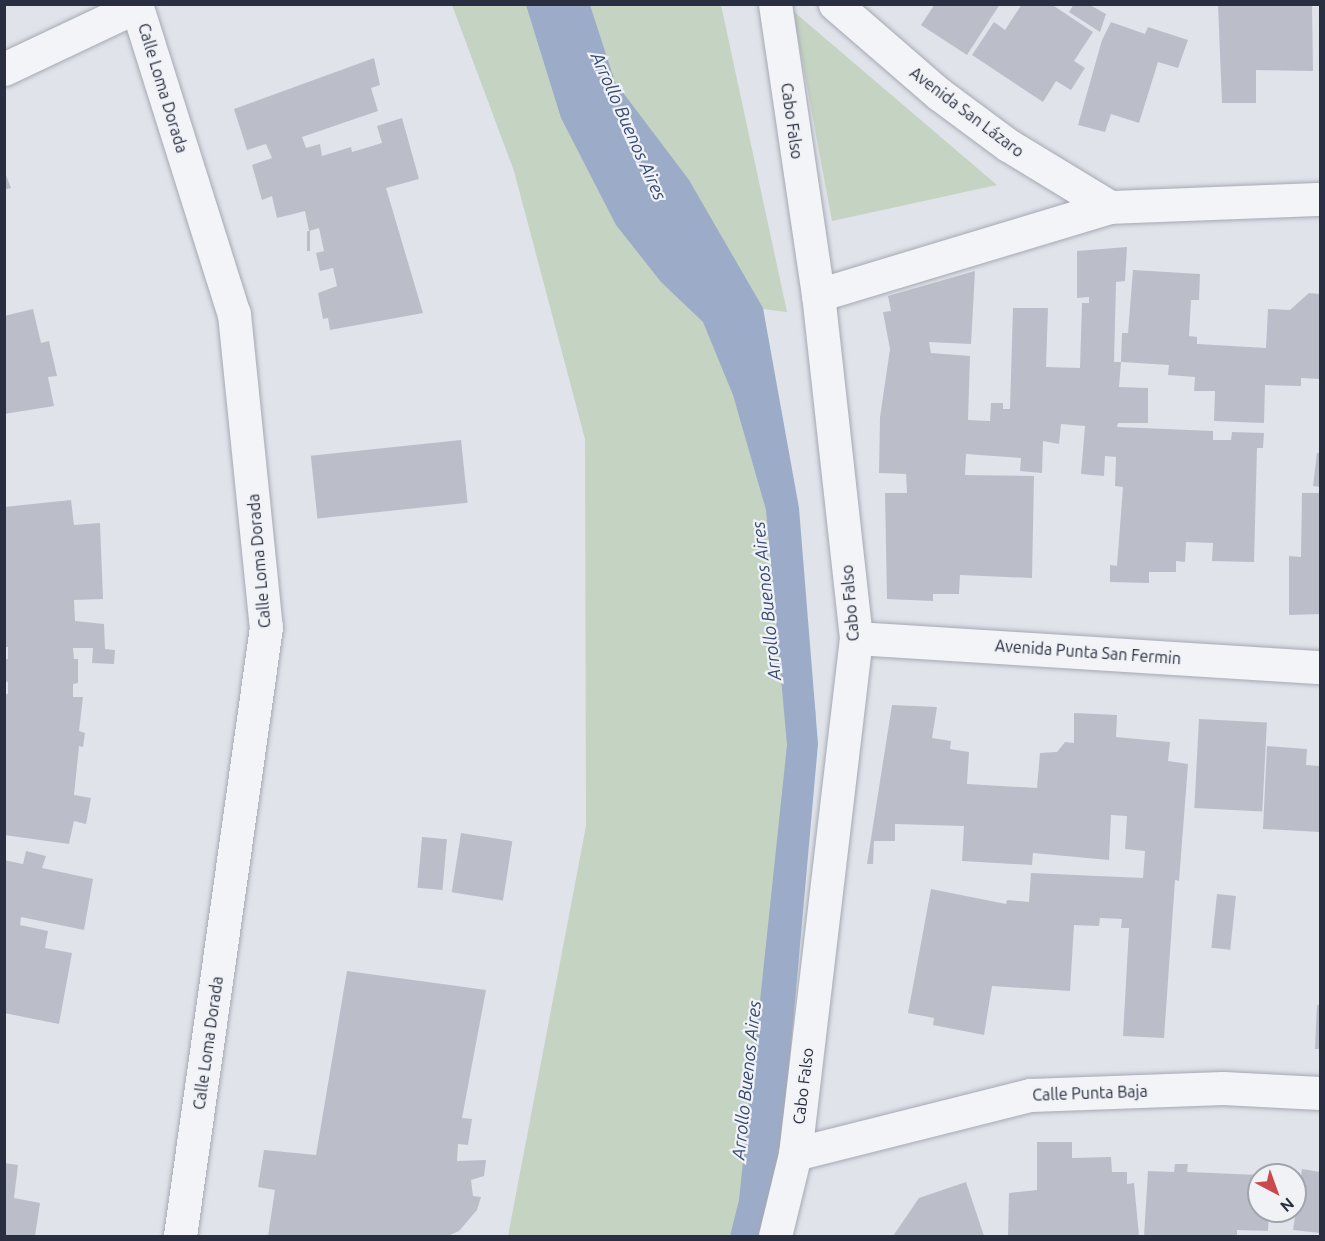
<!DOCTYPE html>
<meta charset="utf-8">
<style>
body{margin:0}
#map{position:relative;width:1325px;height:1241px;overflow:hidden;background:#e0e3e9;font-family:Ubuntu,sans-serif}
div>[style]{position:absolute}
.green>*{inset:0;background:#c4d3c2}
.water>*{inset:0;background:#9cacc8}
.building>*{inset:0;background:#bbbec9;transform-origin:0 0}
.roads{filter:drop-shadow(0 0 2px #a5a9b3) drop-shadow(0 0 2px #a5a9b3)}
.minor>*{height:33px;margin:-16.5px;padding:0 16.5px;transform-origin:16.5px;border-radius:16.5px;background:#f3f4f7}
span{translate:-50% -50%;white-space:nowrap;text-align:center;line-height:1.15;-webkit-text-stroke:4.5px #f0f2f6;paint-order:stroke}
.street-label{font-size:16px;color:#292f40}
.water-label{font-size:18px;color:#354973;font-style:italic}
.frame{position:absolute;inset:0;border:6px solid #292f40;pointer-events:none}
.north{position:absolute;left:1247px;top:1163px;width:60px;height:60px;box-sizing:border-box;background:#f0f2f6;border:2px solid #a0a4ad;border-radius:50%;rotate:139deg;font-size:16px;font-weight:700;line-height:24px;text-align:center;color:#292f40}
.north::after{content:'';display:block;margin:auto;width:21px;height:27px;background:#ca494d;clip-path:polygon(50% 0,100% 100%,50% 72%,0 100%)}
</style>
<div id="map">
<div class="green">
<i style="clip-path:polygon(452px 5px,721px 5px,787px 312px,763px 309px,816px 715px,765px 1236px,508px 1236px,586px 826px,585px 439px,514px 171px)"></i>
<i style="clip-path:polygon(793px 11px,997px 185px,832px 221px)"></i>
</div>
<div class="water">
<i style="clip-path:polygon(526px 5px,590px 5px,615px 82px,689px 180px,763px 308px,799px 508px,818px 744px,779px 1181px,765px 1236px,730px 1236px,739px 1200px,787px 745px,766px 510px,733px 395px,703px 322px,661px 282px,616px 225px,561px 118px)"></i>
</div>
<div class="building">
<i style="clip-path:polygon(935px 4px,1000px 4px,967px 55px,921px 25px)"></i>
<i style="clip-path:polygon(1022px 4px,1051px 4px,1093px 32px,1074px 61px,1085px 68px,1071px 90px,1056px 81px,1043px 102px,972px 55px,994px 22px,1005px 30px)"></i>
<i style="clip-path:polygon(1074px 4px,1088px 4px,1106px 14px,1100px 32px,1069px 12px)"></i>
<i style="clip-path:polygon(1218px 4px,1312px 4px,1313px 71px,1256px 70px,1256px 103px,1222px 103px)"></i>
<i style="clip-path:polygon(1111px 22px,1145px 34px,1148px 27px,1188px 40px,1178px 68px,1158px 62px,1139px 123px,1111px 114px,1105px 132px,1078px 125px,1102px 40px)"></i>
<i style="clip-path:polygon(374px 58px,380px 85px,371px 88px,378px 111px,302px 137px,306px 148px,320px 144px,322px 156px,351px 147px,352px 152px,382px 143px,377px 126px,402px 118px,419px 179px,386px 188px,423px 313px,330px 330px,328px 318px,323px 319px,318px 293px,337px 286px,333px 268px,320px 271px,316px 253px,324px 251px,319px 228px,309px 231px,305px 211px,277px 218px,272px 196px,262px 200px,252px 165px,272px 158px,266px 144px,247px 150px,234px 109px)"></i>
<i style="clip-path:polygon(4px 170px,11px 188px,4px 190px)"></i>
<i style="left:307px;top:231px;width:3px;height:20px"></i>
<i style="clip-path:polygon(1127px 247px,1125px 281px,1116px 282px,1114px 362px,1121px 362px,1119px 387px,1148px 388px,1148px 423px,1118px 423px,1117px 427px,1213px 431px,1213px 440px,1231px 440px,1232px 432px,1264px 433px,1263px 448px,1257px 448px,1254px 562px,1212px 561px,1213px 543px,1186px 542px,1185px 562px,1176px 561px,1176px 572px,1149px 572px,1149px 583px,1110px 582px,1110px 565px,1117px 566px,1123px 487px,1115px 486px,1116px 457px,1105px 456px,1104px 476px,1081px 474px,1085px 426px,1061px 424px,1059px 444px,1043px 441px,1042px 473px,1020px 471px,1021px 458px,966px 454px,965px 475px,1034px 476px,1032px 578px,960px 575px,959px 594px,933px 594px,933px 601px,887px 599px,885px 493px,907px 493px,906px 474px,879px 473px,880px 417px,890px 349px,883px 312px,891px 311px,888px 296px,975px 271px,971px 344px,929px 342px,931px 353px,970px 356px,968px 420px,990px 421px,991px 403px,1003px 403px,1003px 409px,1010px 409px,1013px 308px,1048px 308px,1046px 367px,1080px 368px,1082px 303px,1089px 303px,1089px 297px,1077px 298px,1077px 251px)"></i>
<i style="clip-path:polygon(1133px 270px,1200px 274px,1199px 300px,1191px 300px,1189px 336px,1197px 337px,1197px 344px,1266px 348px,1268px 309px,1290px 310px,1309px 293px,1320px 294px,1320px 379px,1301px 378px,1301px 386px,1265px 385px,1264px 423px,1214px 421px,1215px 391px,1194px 391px,1195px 377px,1168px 375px,1169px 365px,1121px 362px,1122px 333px,1128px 333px)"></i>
<i style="clip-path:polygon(33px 309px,41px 343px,49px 341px,57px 376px,48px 377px,54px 406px,4px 414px,4px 316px)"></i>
<i style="left:461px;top:440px;width:63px;height:151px;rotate:84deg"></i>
<i style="clip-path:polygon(1317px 453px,1320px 453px,1320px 487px,1313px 486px)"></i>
<i style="clip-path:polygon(1302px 493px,1320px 493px,1320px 614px,1289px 615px,1289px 556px,1301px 557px)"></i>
<i style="clip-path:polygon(71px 500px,74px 525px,100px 523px,101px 549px,103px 599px,74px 600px,75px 621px,104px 624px,105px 649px,115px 650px,114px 664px,92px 663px,93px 648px,73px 648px,74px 659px,78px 659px,78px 683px,73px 684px,73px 697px,83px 697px,79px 731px,85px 733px,83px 747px,79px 746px,74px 795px,91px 798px,86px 824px,74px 821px,69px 844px,4px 835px,4px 694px,8px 694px,8px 682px,4px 681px,4px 659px,8px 659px,8px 647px,4px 647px,4px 507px)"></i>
<i style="clip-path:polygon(892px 705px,937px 707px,932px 738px,951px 741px,950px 749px,969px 752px,967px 784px,1037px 788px,1040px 753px,1057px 752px,1065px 742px,1074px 743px,1074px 713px,1117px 715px,1116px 737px,1170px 742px,1168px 761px,1188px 764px,1179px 881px,1175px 880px,1164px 1038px,1123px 1036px,1129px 928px,1121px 928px,1122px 919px,1100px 918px,1099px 926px,1074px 925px,1070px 991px,992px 986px,984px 1035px,933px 1025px,934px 1018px,908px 1013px,931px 889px,1006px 904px,1007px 900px,1029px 902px,1031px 873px,1143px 878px,1145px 851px,1125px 849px,1127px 816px,1111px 815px,1109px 860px,1033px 853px,1032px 865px,962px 861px,964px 826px,895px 824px,895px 841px,874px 841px,873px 864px,867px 864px)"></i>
<i style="left:1199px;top:719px;width:68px;height:89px;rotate:3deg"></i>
<i style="clip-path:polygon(1267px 746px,1307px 749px,1306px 765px,1320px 766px,1320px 832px,1263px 829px)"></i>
<i style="left:461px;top:833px;width:52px;height:60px;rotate:9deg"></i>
<i style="left:422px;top:837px;width:25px;height:51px;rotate:5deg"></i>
<i style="clip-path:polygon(26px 851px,46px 856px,42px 868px,93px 879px,84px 930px,21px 917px,20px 925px,48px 931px,45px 948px,72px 953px,59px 1024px,4px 1013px,4px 860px,23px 864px)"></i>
<i style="left:1217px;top:894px;width:19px;height:54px;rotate:6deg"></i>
<i style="clip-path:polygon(347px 971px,486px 990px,462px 1118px,472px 1119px,468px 1145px,458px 1144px,457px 1161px,486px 1160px,484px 1176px,471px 1180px,473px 1196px,481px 1197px,477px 1210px,459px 1231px,448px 1236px,268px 1236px,275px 1190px,258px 1187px,264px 1150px,316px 1155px)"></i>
<i style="clip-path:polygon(1317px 1005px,1320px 1005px,1320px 1049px,1315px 1049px)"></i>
<i style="clip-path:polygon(1037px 1142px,1072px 1142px,1072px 1158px,1111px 1157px,1112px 1172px,1127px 1172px,1127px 1184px,1134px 1183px,1139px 1236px,1008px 1236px,1009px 1193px,1037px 1190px)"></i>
<i style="clip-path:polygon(4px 1163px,18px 1165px,14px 1198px,40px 1203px,35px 1236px,4px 1236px)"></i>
<i style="clip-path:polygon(1175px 1164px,1188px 1164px,1187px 1172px,1259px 1175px,1259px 1211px,1269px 1211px,1268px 1231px,1237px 1230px,1237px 1236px,1144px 1236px,1148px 1171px,1174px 1172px)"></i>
<i style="clip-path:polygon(1302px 1169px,1320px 1172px,1320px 1233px,1293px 1230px)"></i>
<i style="clip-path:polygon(966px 1182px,984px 1236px,893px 1236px,919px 1198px)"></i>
</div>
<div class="roads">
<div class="minor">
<i style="left:136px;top:4px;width:325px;rotate:72.5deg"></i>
<i style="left:234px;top:314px;width:315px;rotate:84.2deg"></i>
<i style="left:266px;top:627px;width:615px;rotate:98.04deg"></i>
<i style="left:835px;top:4px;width:138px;rotate:40.9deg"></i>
<i style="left:939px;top:94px;width:86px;rotate:36.5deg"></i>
<i style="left:1008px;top:145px;width:119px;rotate:31.3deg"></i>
<i style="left:4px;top:69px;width:147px;rotate:-25.3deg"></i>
<i style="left:818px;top:295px;width:305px;rotate:-16.8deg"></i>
<i style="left:1110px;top:207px;width:210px;rotate:-2.2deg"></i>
<i style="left:856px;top:638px;width:465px;rotate:3.6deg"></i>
<i style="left:795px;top:1154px;width:242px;rotate:-14.1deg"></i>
<i style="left:1030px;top:1095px;width:193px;rotate:-2.1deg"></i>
<i style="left:1223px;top:1088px;width:97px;rotate:3deg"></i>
<i style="left:775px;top:1236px;width:84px;rotate:-76.3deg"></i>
<i style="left:795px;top:1154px;width:520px;rotate:-83.26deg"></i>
<i style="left:856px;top:638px;width:345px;rotate:-96.3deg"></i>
<i style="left:818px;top:295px;width:294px;rotate:-98.4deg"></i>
</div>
</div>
<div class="street-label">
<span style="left:163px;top:88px;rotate:73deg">Calle Loma Dorada</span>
<span style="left:967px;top:112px;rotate:37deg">Avenida San Lázaro</span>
<span style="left:792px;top:121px;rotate:82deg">Cabo Falso</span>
<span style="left:259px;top:561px;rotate:-95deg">Calle Loma Dorada</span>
<span style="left:850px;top:603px;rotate:-95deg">Cabo Falso</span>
<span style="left:1088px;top:652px;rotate:4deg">Avenida Punta San Fermin</span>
<span style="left:208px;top:1043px;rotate:-82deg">Calle Loma Dorada</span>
<span style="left:803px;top:1086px;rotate:-83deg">Cabo Falso</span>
<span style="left:1090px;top:1093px;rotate:-2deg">Calle Punta Baja</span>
</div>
<div class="water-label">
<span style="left:629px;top:126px;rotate:66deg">Arrollo Buenos Aires</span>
<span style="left:766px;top:601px;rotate:-96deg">Arrollo Buenos Aires</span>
<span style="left:746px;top:1080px;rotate:-84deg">Arrollo Buenos Aires</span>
</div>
<div class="frame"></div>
<div class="north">N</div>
</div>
